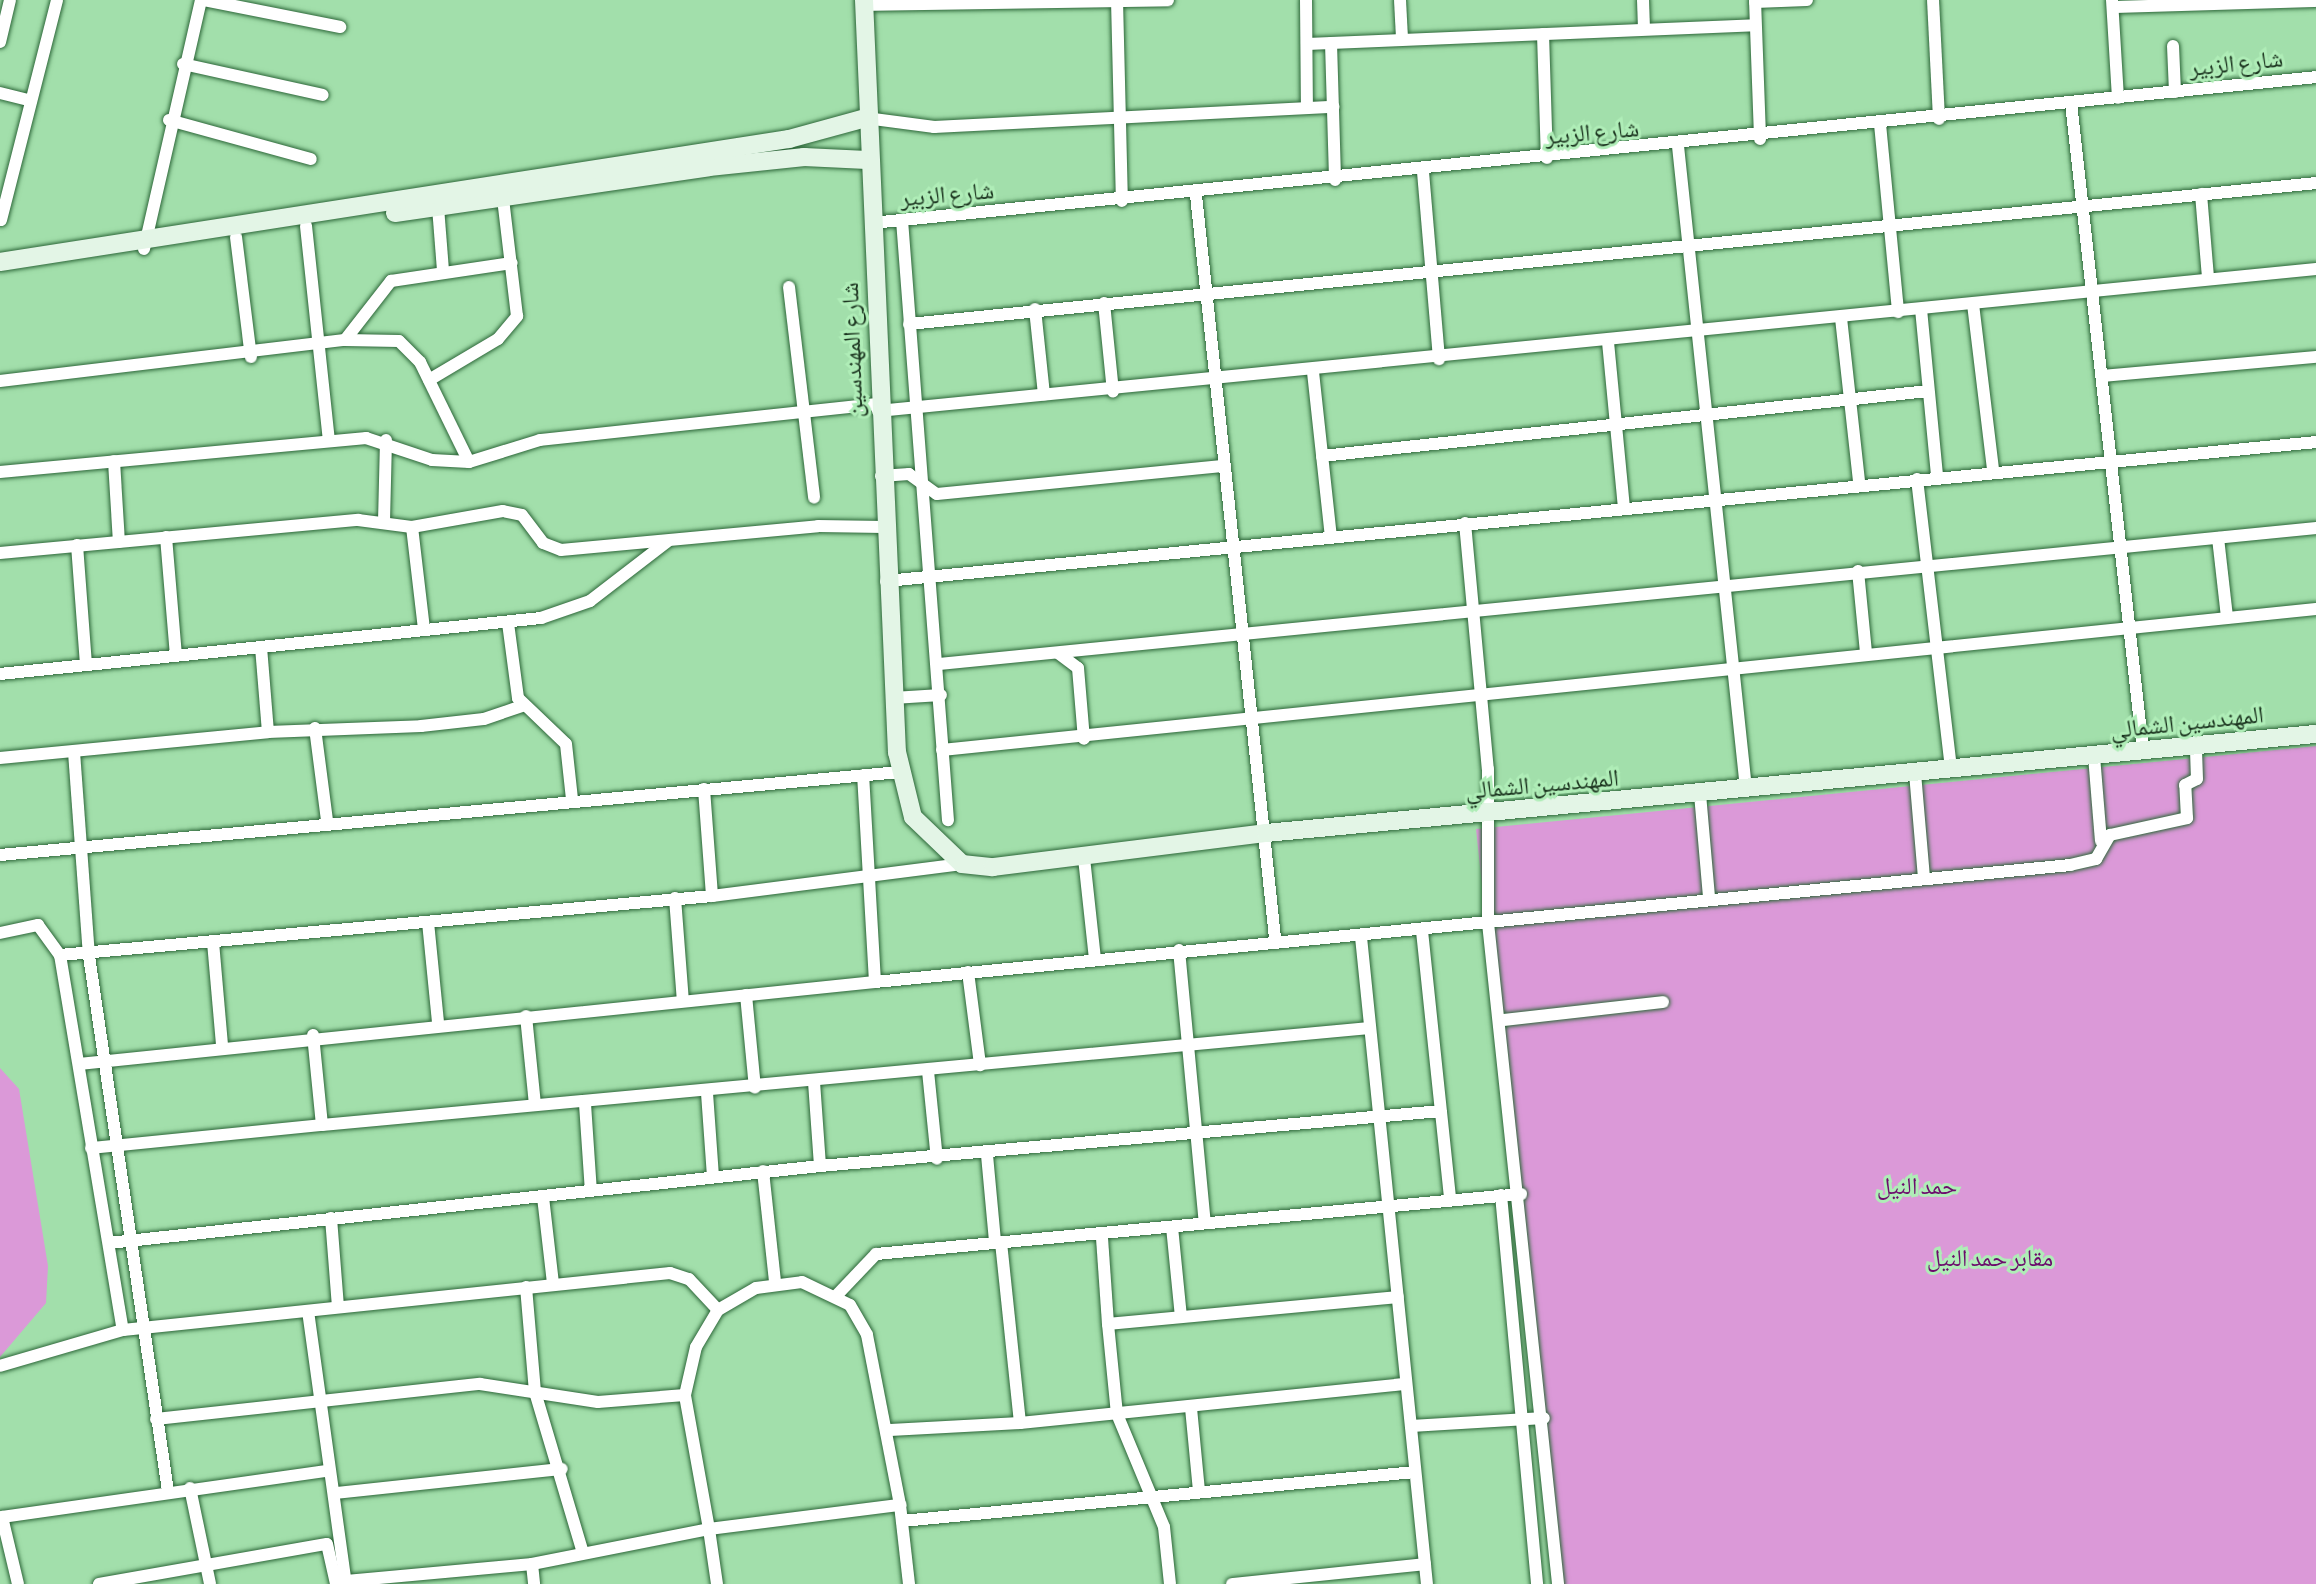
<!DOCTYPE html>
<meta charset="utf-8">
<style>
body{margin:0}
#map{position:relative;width:2316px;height:1584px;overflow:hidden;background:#a2dfab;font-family:"Asap Condensed","Noto Naskh Arabic",sans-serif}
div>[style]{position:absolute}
.green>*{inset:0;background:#db99d8}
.roads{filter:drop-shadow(0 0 2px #2d6739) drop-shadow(0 0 2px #2d6739)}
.street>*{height:12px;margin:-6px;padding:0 6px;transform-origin:6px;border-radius:6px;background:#fff}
.secondary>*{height:18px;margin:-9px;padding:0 9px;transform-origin:9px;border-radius:9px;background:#e3f5e6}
span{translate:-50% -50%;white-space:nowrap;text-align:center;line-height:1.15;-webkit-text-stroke:6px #afedb7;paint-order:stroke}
.street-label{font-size:24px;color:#1a331e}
.park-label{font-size:24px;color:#6c0b6c}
</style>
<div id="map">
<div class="green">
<i style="clip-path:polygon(2316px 746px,2316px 1584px,1557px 1584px,1476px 829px)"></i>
<i style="clip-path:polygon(0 1068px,19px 1089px,48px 1266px,46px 1303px,0 1357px)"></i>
</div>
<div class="roads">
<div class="street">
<i style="left:204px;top:0;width:139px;rotate:11.2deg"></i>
<i style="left:1117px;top:0;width:201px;rotate:88.6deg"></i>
<i style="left:1306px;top:0;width:108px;rotate:89.5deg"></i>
<i style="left:1400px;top:0;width:39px;rotate:87deg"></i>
<i style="left:1643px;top:0;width:29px;rotate:88deg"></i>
<i style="left:1755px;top:0;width:139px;rotate:87.9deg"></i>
<i style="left:1933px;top:0;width:119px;rotate:87.1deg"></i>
<i style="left:2112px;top:0;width:98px;rotate:86.5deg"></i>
<i style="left:1755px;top:2px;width:52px;rotate:-2.2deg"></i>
<i style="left:864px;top:5px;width:304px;rotate:-0.9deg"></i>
<i style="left:2113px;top:7px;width:203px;rotate:-1.7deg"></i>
<i style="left:1543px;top:34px;width:124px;rotate:88.2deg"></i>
<i style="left:0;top:42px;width:43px;rotate:-76.6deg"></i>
<i style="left:1331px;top:43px;width:137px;rotate:88.3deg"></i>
<i style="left:1307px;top:44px;width:448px;rotate:-2.4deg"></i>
<i style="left:2173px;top:46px;width:46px;rotate:87.5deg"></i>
<i style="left:183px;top:64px;width:143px;rotate:12.5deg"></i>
<i style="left:0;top:93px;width:29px;rotate:14deg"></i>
<i style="left:2071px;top:103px;width:652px;rotate:83.66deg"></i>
<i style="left:866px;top:118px;width:69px;rotate:7.5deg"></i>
<i style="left:934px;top:127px;width:400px;rotate:-2.9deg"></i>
<i style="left:169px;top:120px;width:147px;rotate:15.4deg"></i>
<i style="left:1880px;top:124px;width:189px;rotate:84.5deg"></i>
<i style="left:1678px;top:146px;width:647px;rotate:83.96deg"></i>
<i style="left:1423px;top:172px;width:188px;rotate:85.1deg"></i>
<i style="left:2201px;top:194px;width:83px;rotate:85.2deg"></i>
<i style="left:1196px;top:195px;width:747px;rotate:83.93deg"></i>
<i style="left:438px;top:207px;width:64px;rotate:85.5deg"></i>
<i style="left:1px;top:220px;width:227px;rotate:-75.7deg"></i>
<i style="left:902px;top:220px;width:602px;rotate:85.62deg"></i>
<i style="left:872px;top:223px;width:1451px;rotate:-5.77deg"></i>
<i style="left:306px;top:226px;width:215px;rotate:83.9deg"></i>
<i style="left:236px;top:237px;width:121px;rotate:82.9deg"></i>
<i style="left:144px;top:249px;width:255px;rotate:-77.1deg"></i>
<i style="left:789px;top:287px;width:212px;rotate:83.2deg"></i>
<i style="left:1104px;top:303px;width:89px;rotate:84.2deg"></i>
<i style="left:1973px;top:304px;width:167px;rotate:83.1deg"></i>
<i style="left:1035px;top:309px;width:86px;rotate:84deg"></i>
<i style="left:1921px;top:309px;width:168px;rotate:84.5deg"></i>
<i style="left:1841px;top:318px;width:165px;rotate:83.7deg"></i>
<i style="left:909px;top:324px;width:1414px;rotate:-5.72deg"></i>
<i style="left:345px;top:340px;width:75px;rotate:-52.1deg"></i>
<i style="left:391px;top:281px;width:122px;rotate:-8.5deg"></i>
<i style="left:1608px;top:342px;width:167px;rotate:84.5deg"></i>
<i style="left:1313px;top:372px;width:167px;rotate:83.8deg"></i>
<i style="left:2102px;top:376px;width:215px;rotate:-5.1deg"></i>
<i style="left:429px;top:380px;width:80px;rotate:-30.7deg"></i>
<i style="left:498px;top:339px;width:30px;rotate:-50deg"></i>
<i style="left:517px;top:316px;width:119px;rotate:-96.8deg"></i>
<i style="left:0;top:381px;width:347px;rotate:-6.8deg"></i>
<i style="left:345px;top:340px;width:54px;rotate:1.1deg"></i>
<i style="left:399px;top:341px;width:30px;rotate:45deg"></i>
<i style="left:420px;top:362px;width:111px;rotate:63.9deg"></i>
<i style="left:878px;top:411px;width:1445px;rotate:-5.64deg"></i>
<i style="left:1322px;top:456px;width:609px;rotate:-6.12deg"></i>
<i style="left:114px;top:461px;width:81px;rotate:86.5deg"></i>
<i style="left:0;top:472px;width:368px;rotate:-5.3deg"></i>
<i style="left:366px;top:438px;width:70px;rotate:18.4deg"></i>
<i style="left:432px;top:460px;width:37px;rotate:3deg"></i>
<i style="left:469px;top:462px;width:74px;rotate:-17.2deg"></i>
<i style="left:540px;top:440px;width:340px;rotate:-6.1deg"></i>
<i style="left:881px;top:476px;width:28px;rotate:-4deg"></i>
<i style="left:909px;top:474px;width:34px;rotate:36deg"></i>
<i style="left:937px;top:494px;width:289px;rotate:-5.6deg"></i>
<i style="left:1917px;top:479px;width:292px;rotate:83.3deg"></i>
<i style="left:384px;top:522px;width:82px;rotate:-88.6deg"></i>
<i style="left:1465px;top:523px;width:247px;rotate:84.7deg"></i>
<i style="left:1488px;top:769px;width:154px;rotate:90deg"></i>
<i style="left:1488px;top:923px;width:665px;rotate:83.95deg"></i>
<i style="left:412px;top:527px;width:103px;rotate:83.3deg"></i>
<i style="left:166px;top:537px;width:119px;rotate:85.2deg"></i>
<i style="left:2218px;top:538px;width:80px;rotate:83.5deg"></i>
<i style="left:77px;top:545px;width:119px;rotate:85.7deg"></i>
<i style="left:0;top:553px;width:360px;rotate:-5.3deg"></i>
<i style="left:358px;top:520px;width:54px;rotate:7.4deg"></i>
<i style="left:412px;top:527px;width:92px;rotate:-10deg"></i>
<i style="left:503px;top:511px;width:19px;rotate:12deg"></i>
<i style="left:522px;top:515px;width:35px;rotate:53deg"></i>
<i style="left:543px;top:543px;width:19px;rotate:21deg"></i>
<i style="left:561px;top:550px;width:258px;rotate:-5.3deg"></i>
<i style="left:818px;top:526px;width:66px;rotate:0.9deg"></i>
<i style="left:1858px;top:571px;width:82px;rotate:84.4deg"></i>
<i style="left:886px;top:581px;width:1437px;rotate:-5.55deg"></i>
<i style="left:508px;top:623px;width:76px;rotate:82.4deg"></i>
<i style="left:518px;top:698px;width:66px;rotate:43.8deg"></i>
<i style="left:566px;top:744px;width:55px;rotate:83.8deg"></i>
<i style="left:261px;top:647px;width:85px;rotate:85.3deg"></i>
<i style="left:1058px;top:653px;width:25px;rotate:37deg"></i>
<i style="left:1078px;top:668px;width:71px;rotate:85.2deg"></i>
<i style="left:939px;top:664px;width:1384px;rotate:-5.64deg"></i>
<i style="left:0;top:674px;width:544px;rotate:-5.91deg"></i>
<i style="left:541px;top:618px;width:52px;rotate:-19.1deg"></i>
<i style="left:590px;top:601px;width:98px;rotate:-37.6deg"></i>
<i style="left:893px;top:698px;width:48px;rotate:-3.6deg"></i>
<i style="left:315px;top:728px;width:93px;rotate:82.6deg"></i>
<i style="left:942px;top:750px;width:1381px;rotate:-5.86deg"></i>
<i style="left:74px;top:752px;width:205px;rotate:85.8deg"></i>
<i style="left:89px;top:956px;width:541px;rotate:81.6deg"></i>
<i style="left:2094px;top:756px;width:85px;rotate:85.3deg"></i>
<i style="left:0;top:758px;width:269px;rotate:-5.5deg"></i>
<i style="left:268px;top:732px;width:153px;rotate:-2.2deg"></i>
<i style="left:421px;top:726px;width:63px;rotate:-6.3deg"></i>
<i style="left:484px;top:719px;width:40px;rotate:-18.9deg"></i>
<i style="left:1915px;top:773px;width:105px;rotate:85.1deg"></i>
<i style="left:704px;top:789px;width:107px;rotate:85.7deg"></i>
<i style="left:1700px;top:794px;width:102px;rotate:85deg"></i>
<i style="left:0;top:855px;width:904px;rotate:-5.27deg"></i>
<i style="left:1084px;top:858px;width:102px;rotate:83.8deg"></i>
<i style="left:675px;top:898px;width:103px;rotate:85.6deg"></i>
<i style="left:428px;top:922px;width:100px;rotate:84.3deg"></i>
<i style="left:1422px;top:931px;width:269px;rotate:84deg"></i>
<i style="left:0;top:933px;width:39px;rotate:-12deg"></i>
<i style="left:38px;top:925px;width:37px;rotate:54deg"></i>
<i style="left:60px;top:955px;width:380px;rotate:80.5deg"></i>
<i style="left:123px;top:1330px;width:128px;rotate:163.7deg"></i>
<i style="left:1361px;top:937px;width:650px;rotate:84.18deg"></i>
<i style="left:213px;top:942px;width:102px;rotate:85deg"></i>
<i style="left:1179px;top:950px;width:274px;rotate:84.6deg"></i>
<i style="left:60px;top:955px;width:655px;rotate:-5.17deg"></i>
<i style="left:712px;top:896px;width:252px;rotate:-7.3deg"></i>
<i style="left:968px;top:972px;width:94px;rotate:82.6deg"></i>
<i style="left:875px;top:982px;width:1201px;rotate:-5.59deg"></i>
<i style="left:2070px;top:865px;width:27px;rotate:-13deg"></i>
<i style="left:2096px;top:859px;width:28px;rotate:-60deg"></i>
<i style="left:2110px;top:835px;width:79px;rotate:-12.4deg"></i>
<i style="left:2187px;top:818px;width:33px;rotate:-93deg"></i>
<i style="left:2185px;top:785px;width:13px;rotate:-27deg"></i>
<i style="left:2197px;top:779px;width:34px;rotate:-92deg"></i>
<i style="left:746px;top:995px;width:93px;rotate:84.5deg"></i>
<i style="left:526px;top:1016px;width:88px;rotate:84.2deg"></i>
<i style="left:1503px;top:1020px;width:161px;rotate:-6.4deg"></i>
<i style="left:313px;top:1035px;width:90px;rotate:84.3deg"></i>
<i style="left:322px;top:1125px;width:1052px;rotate:-5.29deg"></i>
<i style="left:79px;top:1064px;width:800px;rotate:-5.88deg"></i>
<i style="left:875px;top:982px;width:207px;rotate:-93.3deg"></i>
<i style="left:928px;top:1071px;width:88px;rotate:84.2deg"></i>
<i style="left:814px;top:1082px;width:84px;rotate:85.9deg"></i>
<i style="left:707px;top:1093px;width:83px;rotate:85.9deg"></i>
<i style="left:585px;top:1104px;width:87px;rotate:86.1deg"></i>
<i style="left:91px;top:1148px;width:232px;rotate:-5.7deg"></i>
<i style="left:987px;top:1155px;width:87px;rotate:84.7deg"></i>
<i style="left:763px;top:1171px;width:112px;rotate:83.8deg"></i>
<i style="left:1501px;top:1195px;width:391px;rotate:84.7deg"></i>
<i style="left:543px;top:1197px;width:88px;rotate:83.4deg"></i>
<i style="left:331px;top:1218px;width:89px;rotate:85.5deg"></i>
<i style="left:1172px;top:1227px;width:90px;rotate:84.3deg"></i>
<i style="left:1102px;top:1238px;width:86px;rotate:86deg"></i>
<i style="left:1108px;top:1324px;width:291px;rotate:-5.3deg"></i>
<i style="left:109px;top:1243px;width:715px;rotate:-6.18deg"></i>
<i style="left:820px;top:1166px;width:623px;rotate:-5.06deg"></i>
<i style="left:526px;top:1287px;width:105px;rotate:85.1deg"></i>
<i style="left:535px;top:1392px;width:165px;rotate:73.4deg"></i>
<i style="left:836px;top:1296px;width:58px;rotate:-46.4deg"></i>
<i style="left:876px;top:1254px;width:648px;rotate:-5.31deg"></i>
<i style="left:308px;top:1311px;width:276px;rotate:82.1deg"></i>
<i style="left:1108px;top:1324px;width:90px;rotate:84.3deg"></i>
<i style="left:1117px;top:1414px;width:122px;rotate:67.4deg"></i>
<i style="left:1164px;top:1527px;width:57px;rotate:84deg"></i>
<i style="left:123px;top:1330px;width:550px;rotate:-5.95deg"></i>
<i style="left:670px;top:1273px;width:20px;rotate:18deg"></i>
<i style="left:689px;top:1279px;width:42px;rotate:46.9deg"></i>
<i style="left:1191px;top:1408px;width:83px;rotate:84.5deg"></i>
<i style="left:156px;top:1419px;width:326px;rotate:-6.2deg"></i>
<i style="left:480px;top:1384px;width:119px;rotate:8.7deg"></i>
<i style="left:598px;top:1402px;width:87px;rotate:-4.6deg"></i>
<i style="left:685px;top:1395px;width:49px;rotate:-77.1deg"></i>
<i style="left:696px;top:1347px;width:43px;rotate:-59.3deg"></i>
<i style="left:718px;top:1310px;width:44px;rotate:-30.1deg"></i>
<i style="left:756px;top:1288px;width:46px;rotate:-7.4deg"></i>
<i style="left:802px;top:1282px;width:53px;rotate:25.6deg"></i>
<i style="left:850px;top:1305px;width:34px;rotate:60deg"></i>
<i style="left:867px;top:1335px;width:173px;rotate:79deg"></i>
<i style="left:1020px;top:1423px;width:388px;rotate:-5.8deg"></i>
<i style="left:1411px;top:1426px;width:133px;rotate:-3.4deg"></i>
<i style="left:890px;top:1430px;width:130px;rotate:-3.1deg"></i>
<i style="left:1020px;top:1423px;width:182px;rotate:-96deg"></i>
<i style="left:190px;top:1488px;width:98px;rotate:78.2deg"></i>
<i style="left:336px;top:1493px;width:227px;rotate:-6.1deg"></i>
<i style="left:902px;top:1521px;width:515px;rotate:-5.46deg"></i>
<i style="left:532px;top:1564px;width:20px;rotate:84deg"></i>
<i style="left:346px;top:1581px;width:187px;rotate:-5.2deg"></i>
<i style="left:532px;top:1564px;width:180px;rotate:-11.2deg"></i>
<i style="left:709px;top:1529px;width:136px;rotate:-100.2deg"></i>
<i style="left:18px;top:1584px;width:69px;rotate:-103.4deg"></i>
<i style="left:2px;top:1517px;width:326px;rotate:-8.1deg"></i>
<i style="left:99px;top:1584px;width:231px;rotate:-10deg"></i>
<i style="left:327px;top:1544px;width:41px;rotate:77.3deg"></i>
<i style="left:717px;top:1584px;width:56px;rotate:-98.3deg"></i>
<i style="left:709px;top:1529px;width:193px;rotate:-7.2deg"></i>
<i style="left:900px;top:1505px;width:80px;rotate:83.5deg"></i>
<i style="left:1232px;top:1584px;width:194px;rotate:-5.9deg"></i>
</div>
<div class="secondary">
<i style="left:864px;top:0;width:753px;rotate:87.49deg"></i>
<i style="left:897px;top:752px;width:67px;rotate:76.2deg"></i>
<i style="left:913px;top:817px;width:68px;rotate:43.8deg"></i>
<i style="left:962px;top:864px;width:31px;rotate:6deg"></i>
<i style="left:993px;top:867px;width:275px;rotate:-7.1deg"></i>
<i style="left:1266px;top:833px;width:1055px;rotate:-5.39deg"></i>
<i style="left:395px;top:213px;width:317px;rotate:-8.3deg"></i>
<i style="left:709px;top:167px;width:96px;rotate:-6deg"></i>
<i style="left:804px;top:157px;width:63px;rotate:2.7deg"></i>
<i style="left:0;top:262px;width:799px;rotate:-8.86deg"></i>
<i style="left:789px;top:139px;width:80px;rotate:-15.3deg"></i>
</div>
</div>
<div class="street-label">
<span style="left:2236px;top:63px;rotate:-6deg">شارع الزبير</span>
<span style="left:1592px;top:132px;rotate:-5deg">شارع الزبير</span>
<span style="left:947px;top:194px;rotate:-5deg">شارع الزبير</span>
<span style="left:852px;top:350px;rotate:-92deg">شارع المهندسين</span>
<span style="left:2187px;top:722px;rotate:-6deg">المهندسين الشمالي</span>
<span style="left:1542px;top:784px;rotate:-5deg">المهندسين الشمالي</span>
</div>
<div class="park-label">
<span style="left:1917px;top:1186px">حمد النيل</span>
<span style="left:1990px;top:1258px">مقابر حمد النيل</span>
</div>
</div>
